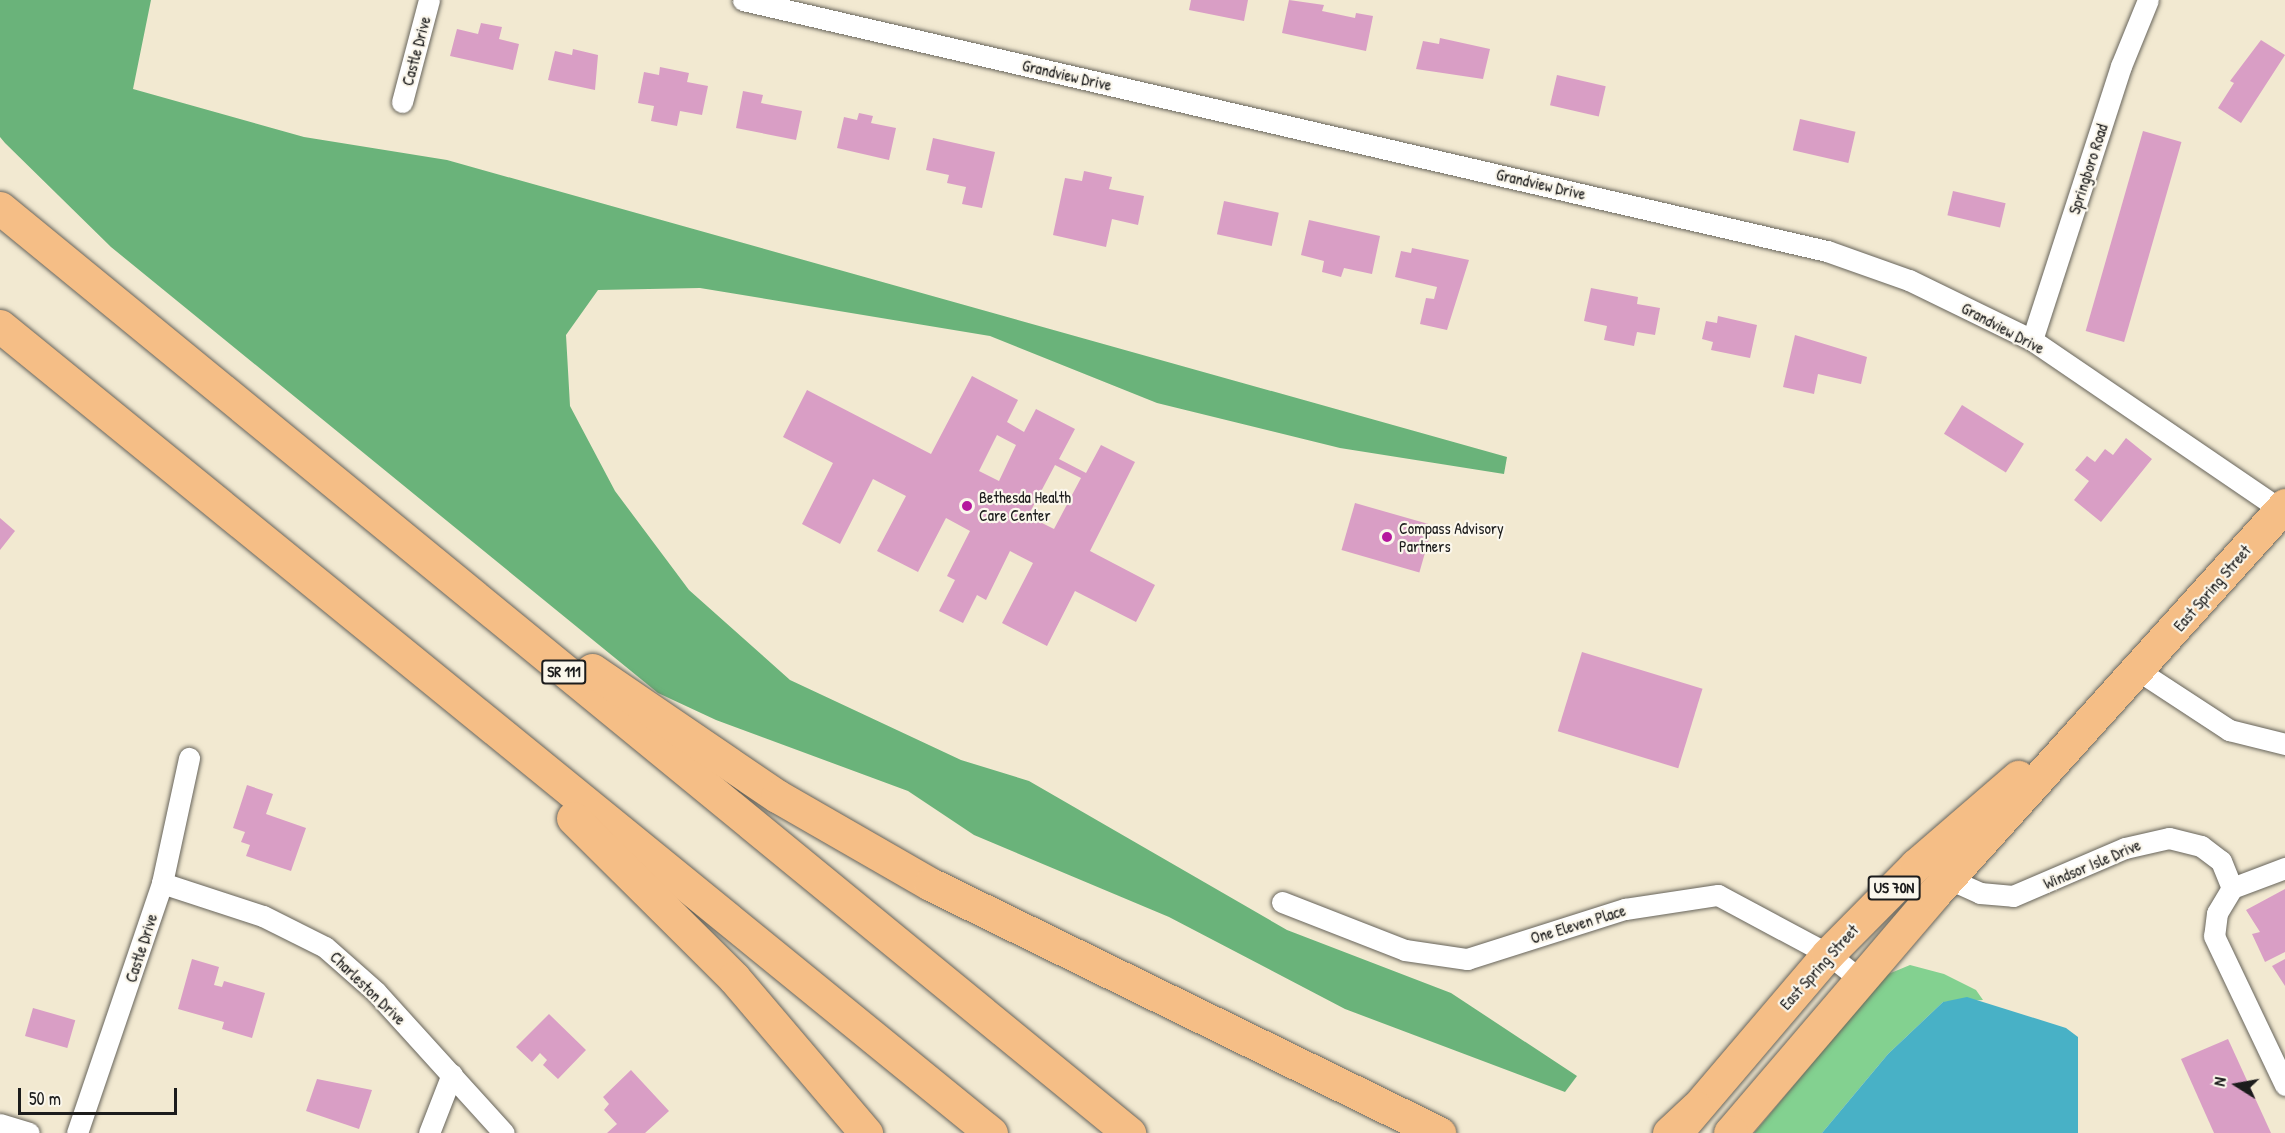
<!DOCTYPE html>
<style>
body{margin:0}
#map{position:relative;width:2285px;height:1133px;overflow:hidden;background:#f2e9d1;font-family:"Patrick Hand",sans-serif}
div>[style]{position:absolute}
.green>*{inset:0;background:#83d190}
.forest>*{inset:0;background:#6ab37a}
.water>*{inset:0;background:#48b1c6}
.building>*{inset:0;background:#d99ec5;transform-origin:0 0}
.roads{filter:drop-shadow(0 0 2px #67645b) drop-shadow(0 0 2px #67645b)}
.street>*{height:21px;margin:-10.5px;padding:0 10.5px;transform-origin:10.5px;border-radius:10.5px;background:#fff}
.primary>*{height:33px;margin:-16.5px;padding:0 16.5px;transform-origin:16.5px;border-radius:16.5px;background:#f5be86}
.highway>*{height:33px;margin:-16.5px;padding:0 16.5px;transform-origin:16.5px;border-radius:16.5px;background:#f5be86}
.dots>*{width:16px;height:16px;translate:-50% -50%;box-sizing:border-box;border:3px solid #fbf7ec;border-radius:50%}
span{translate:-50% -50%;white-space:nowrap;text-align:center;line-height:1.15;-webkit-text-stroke:4.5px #fbf7ec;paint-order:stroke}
.shield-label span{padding:2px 4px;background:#fbf7ec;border:2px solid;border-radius:4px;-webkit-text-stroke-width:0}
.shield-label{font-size:15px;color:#1c1c1c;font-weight:700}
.street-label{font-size:16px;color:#1c1c1c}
.poi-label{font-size:16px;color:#1c1c1c}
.left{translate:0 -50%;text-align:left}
.north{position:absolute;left:2207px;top:1055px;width:60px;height:60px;-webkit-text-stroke:4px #fbf7ec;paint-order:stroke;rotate:281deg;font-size:16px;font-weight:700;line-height:24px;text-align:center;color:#1c1c1c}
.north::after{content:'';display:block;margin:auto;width:21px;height:27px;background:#1c1c1c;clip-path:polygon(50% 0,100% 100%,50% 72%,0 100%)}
.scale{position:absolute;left:18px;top:1088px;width:159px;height:27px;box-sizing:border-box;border:3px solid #1c1c1c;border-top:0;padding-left:8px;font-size:18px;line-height:21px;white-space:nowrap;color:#1c1c1c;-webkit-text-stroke:4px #fbf7ec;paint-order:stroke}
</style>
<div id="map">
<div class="green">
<i style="clip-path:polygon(1910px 965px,1944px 974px,1976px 990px,1983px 1000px,1943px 1002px,1888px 1054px,1822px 1133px,1754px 1133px,1886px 975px)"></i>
</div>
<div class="forest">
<i style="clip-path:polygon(0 0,151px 0,133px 89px,304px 137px,447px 160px,1507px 457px,1504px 474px,1340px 448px,1157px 403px,990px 336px,700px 288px,598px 290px,566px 335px,570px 406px,615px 491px,689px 590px,790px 680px,961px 760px,1029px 781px,1287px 930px,1451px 993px,1577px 1076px,1565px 1092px,1345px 1009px,1169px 917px,974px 835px,908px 791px,716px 720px,658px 693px,111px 247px,5px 143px,0 137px)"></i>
</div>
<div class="water">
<i style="clip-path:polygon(1967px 997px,2066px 1028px,2078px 1037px,2078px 1133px,1822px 1133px,1888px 1054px,1943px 1002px)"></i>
</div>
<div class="building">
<i style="clip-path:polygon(1191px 0,1248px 0,1244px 21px,1189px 10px)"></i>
<i style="clip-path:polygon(1289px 0,1324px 5px,1322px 11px,1355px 18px,1356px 13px,1373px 16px,1366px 51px,1282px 33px)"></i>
<i style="clip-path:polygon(481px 23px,502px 27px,499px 39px,519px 44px,513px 70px,450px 56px,457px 29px,478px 34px)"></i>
<i style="clip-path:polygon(1440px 38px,1490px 49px,1483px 79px,1416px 69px,1423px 41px,1439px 44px)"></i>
<i style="clip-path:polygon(2261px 40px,2285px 55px,2241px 123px,2218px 108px,2234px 83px,2230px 81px)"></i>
<i style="clip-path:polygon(573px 49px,598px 55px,595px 90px,548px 80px,555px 51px,572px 55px)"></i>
<i style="clip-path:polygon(660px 67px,689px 73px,687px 82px,708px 86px,702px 115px,680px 111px,677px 126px,651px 121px,654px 106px,638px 103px,644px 72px,659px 75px)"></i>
<i style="left:1557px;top:75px;width:50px;height:31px;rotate:13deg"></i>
<i style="clip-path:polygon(743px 91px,763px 95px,761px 103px,802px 111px,796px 140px,736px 128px)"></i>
<i style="clip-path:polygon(859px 113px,873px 116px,871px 123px,896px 128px,889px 160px,837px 148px,844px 117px,857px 120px)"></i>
<i style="left:1800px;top:119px;width:57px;height:32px;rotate:13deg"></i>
<i style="left:2143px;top:131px;width:40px;height:208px;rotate:16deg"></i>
<i style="clip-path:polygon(933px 138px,995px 152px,982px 208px,962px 204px,966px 187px,947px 183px,949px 175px,926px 170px)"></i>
<i style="clip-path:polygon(1084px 171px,1112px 177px,1109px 189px,1144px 196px,1138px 225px,1112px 219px,1106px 247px,1053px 235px,1065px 178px,1082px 181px)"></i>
<i style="left:1953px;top:191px;width:54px;height:25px;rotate:13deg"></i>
<i style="left:1224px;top:201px;width:56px;height:34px;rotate:12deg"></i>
<i style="clip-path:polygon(1309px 220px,1380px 236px,1372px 274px,1344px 268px,1341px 277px,1322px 272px,1324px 261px,1301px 255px)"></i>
<i style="clip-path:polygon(1412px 248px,1469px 260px,1447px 330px,1420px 324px,1426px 298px,1434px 299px,1437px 287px,1395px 277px,1401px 251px,1411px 253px)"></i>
<i style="clip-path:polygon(1591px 288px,1638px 297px,1637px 304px,1660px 308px,1655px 335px,1637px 332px,1634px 346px,1604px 340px,1607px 326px,1584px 321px)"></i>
<i style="clip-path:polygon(1718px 316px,1757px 325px,1750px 358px,1711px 350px,1713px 342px,1702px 339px,1706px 321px,1717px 323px)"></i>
<i style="clip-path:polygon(1795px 335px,1867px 357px,1861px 384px,1818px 374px,1814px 394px,1783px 387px)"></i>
<i style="clip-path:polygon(evenodd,972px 376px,1018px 400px,1007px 422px,1024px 432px,1036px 409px,1075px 429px,1059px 459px,1086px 473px,1101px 445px,1135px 462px,1090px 551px,1155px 585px,1136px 622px,1075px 591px,1047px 646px,1002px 623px,1033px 563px,1010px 551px,986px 600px,977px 595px,963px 623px,939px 611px,955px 580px,947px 576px,970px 531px,946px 518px,918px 572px,877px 551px,906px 496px,873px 479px,840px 544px,802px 524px,833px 463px,783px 437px,807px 390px,931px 454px,972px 376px,997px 435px,1016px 445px,999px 481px,979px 471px,997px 435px,972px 376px,1055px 465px,1081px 478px,1054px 529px,1028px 516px,1055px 465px)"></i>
<i style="left:1962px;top:405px;width:73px;height:34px;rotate:32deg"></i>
<i style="clip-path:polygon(2126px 438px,2152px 459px,2101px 522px,2074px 500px,2089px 481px,2075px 470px,2087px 456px,2095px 462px,2105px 449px,2113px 455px)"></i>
<i style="left:1355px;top:503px;width:81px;height:49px;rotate:16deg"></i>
<i style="clip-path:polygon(0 518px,15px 531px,0 550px)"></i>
<i style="left:1582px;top:652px;width:126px;height:83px;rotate:17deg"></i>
<i style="clip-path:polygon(247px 785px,273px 794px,266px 814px,306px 828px,291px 871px,246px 856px,250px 845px,241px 842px,245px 832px,233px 828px)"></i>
<i style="clip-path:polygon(2285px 889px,2285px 952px,2265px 962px,2252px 934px,2260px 932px,2246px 910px)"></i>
<i style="clip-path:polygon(192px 959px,219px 967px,214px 985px,222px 987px,224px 981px,265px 993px,252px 1038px,222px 1029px,224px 1022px,178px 1009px)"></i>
<i style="clip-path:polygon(2285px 959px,2285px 986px,2272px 966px)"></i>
<i style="left:33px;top:1008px;width:44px;height:29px;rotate:16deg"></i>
<i style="clip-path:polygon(549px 1014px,586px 1050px,558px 1079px,543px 1065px,547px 1060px,540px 1053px,532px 1062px,516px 1047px)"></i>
<i style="clip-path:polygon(2228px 1039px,2271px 1133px,2214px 1133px,2181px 1059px)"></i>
<i style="clip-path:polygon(631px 1070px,669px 1111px,645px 1133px,607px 1133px,617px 1124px,604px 1110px,609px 1104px,603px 1097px)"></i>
<i style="clip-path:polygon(317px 1079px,372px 1090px,359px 1129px,306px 1111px)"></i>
</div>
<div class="roads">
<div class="street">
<i style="left:743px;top:0;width:1113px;rotate:13.04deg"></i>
<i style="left:1827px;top:251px;width:87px;rotate:19.5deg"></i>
<i style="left:1909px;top:280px;width:137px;rotate:26deg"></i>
<i style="left:2032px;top:340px;width:301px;rotate:34.3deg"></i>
<i style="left:402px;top:102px;width:106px;rotate:-75.2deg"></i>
<i style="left:2032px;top:340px;width:288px;rotate:-72deg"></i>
<i style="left:2121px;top:66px;width:71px;rotate:-67.8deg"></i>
<i style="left:2139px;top:671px;width:108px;rotate:33.2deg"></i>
<i style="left:2229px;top:730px;width:58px;rotate:14deg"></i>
<i style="left:1949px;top:879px;width:34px;rotate:24deg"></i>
<i style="left:1980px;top:893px;width:33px;rotate:5deg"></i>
<i style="left:2013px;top:896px;width:122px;rotate:-23.2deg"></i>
<i style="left:2125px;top:848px;width:45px;rotate:-12.8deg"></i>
<i style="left:2169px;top:838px;width:33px;rotate:14deg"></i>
<i style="left:2201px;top:846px;width:25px;rotate:37deg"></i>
<i style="left:2221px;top:861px;width:29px;rotate:68deg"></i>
<i style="left:2232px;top:888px;width:57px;rotate:-20.7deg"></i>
<i style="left:162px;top:883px;width:106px;rotate:18.1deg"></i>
<i style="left:263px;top:916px;width:69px;rotate:26.6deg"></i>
<i style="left:325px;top:947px;width:68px;rotate:41.4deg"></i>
<i style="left:376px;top:992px;width:190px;rotate:47.8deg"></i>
<i style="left:2232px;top:888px;width:29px;rotate:121deg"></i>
<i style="left:2217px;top:913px;width:23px;rotate:97deg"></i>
<i style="left:2214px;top:936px;width:165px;rotate:64.5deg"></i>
<i style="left:1282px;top:902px;width:132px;rotate:21.3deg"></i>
<i style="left:1405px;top:950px;width:63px;rotate:8.3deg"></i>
<i style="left:1467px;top:959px;width:166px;rotate:-17.6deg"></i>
<i style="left:1625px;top:909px;width:94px;rotate:-8.6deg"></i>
<i style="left:1718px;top:895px;width:125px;rotate:28.2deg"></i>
<i style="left:1828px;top:954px;width:42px;rotate:38.2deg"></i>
<i style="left:0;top:1124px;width:30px;rotate:17deg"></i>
<i style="left:77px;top:1133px;width:264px;rotate:-71.2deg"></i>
<i style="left:162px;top:883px;width:128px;rotate:-77.8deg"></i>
<i style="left:429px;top:1133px;width:63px;rotate:-68.7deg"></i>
</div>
<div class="primary">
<i style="left:1678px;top:1130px;width:231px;rotate:-49.6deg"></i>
<i style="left:1828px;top:954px;width:125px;rotate:-45.3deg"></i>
<i style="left:1916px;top:865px;width:135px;rotate:-40.8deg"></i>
<i style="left:1730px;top:1133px;width:314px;rotate:-49.5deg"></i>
<i style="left:1934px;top:894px;width:524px;rotate:-47.94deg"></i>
</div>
<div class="highway">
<i style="left:0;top:208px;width:1460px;rotate:39.33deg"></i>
<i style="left:0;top:326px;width:1278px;rotate:39.16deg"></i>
<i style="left:592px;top:670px;width:224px;rotate:34.3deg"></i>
<i style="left:777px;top:796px;width:177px;rotate:29.9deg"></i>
<i style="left:930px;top:884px;width:567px;rotate:26.07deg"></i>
<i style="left:573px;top:818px;width:227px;rotate:44.8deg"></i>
<i style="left:734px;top:978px;width:204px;rotate:49.6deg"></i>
<i style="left:1669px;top:1133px;width:37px;rotate:-43deg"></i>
<i style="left:1731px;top:1133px;width:1px;rotate:-90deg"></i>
</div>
</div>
<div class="dots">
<i style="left:967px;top:506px;background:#b5179e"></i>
<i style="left:1387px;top:537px;background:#b5179e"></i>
</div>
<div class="shield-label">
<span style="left:564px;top:672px">SR 111</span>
<span style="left:1894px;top:888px">US 70N</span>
</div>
<div class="street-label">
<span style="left:416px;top:51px;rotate:-75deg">Castle Drive</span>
<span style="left:1067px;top:75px;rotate:13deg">Grandview Drive</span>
<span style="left:2088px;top:169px;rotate:-72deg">Springboro Road</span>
<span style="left:1541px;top:184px;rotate:13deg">Grandview Drive</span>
<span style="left:2003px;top:328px;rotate:28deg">Grandview Drive</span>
<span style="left:2212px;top:588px;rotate:-49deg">East Spring Street</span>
<span style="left:2092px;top:864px;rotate:-23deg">Windsor Isle Drive</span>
<span style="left:1578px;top:924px;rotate:-17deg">One Eleven Place</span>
<span style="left:141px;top:948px;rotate:-72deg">Castle Drive</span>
<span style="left:1819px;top:967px;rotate:-48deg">East Spring Street</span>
<span style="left:368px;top:988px;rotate:44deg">Charleston Drive</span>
</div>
<div class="poi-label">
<span class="left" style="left:979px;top:506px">Bethesda Health<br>Care Center</span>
<span class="left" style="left:1399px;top:537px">Compass Advisory<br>Partners</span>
</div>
<div class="north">N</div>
<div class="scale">50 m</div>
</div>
